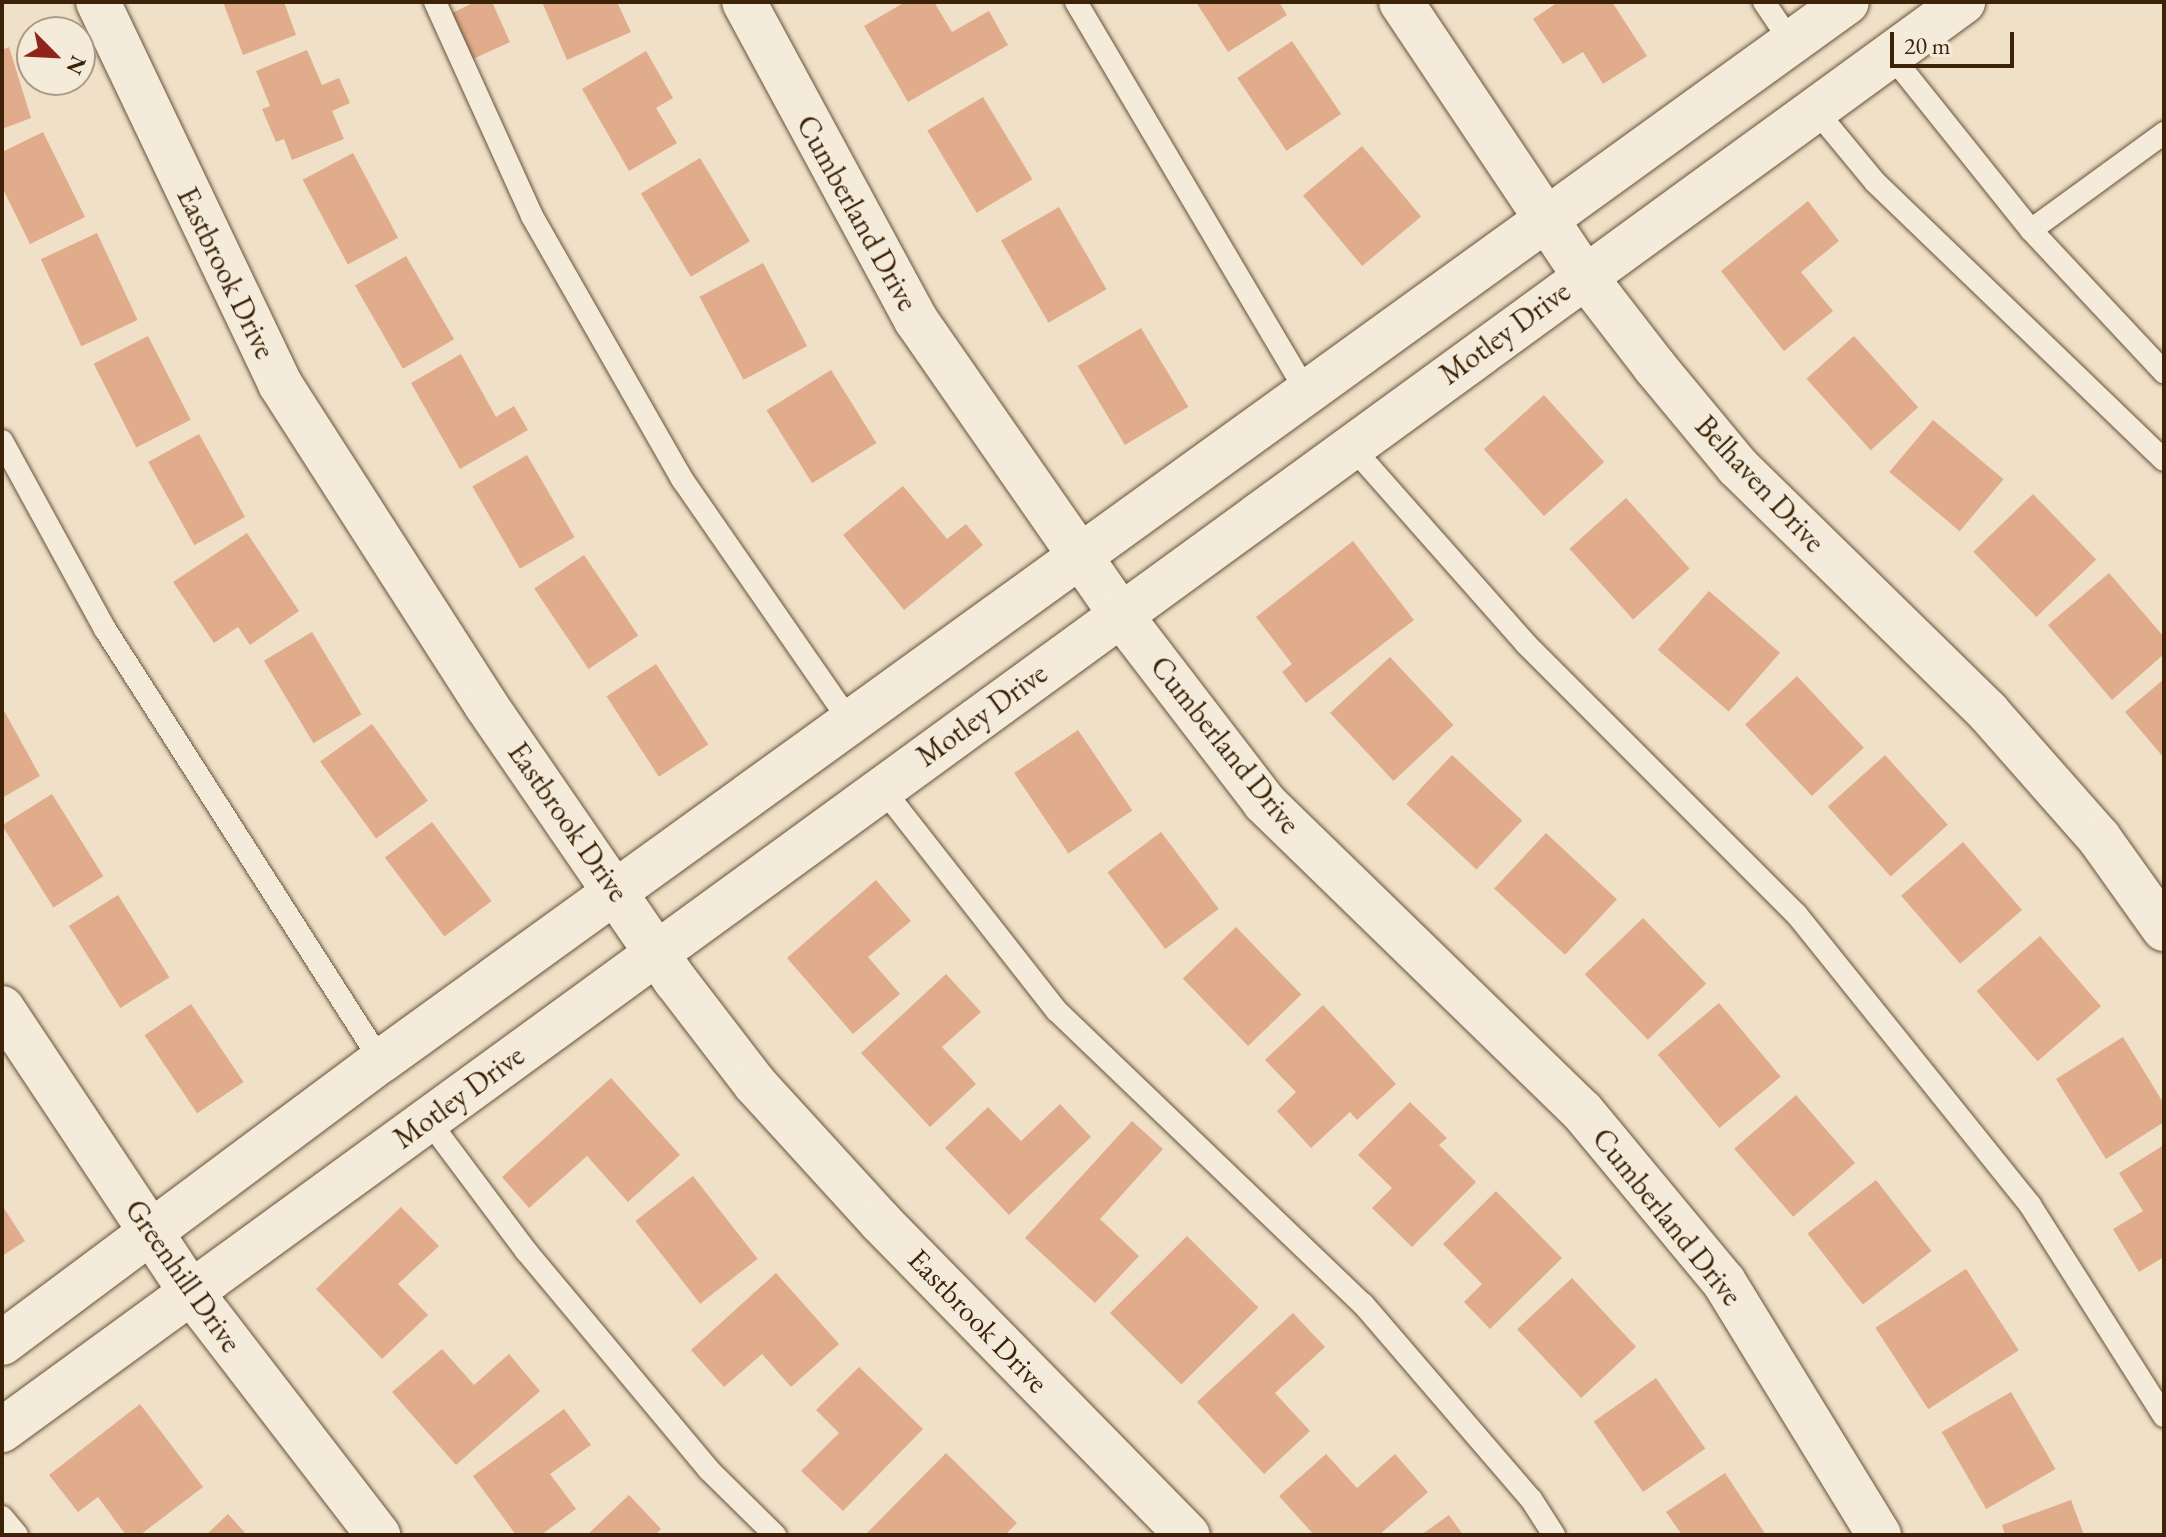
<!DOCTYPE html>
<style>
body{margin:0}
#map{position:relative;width:2166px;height:1537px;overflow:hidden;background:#efe0c7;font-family:"EB Garamond",serif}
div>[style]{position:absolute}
.building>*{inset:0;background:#e1ac8b;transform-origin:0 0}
.roads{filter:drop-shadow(0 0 2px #695237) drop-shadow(0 0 2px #695237)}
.service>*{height:22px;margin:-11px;padding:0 11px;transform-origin:11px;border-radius:11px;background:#f5ebdb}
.minor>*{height:44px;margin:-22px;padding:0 22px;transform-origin:22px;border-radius:22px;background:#f5ebdb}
.secondary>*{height:44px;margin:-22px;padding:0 22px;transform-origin:22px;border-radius:22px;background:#f5ebdb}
span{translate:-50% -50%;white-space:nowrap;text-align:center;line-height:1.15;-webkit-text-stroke:6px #f5ebdb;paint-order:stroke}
.street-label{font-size:30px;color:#3c2307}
.frame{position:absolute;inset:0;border:4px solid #3c2307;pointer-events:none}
.north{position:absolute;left:16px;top:16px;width:80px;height:80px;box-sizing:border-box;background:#f5ebdb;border:2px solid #ab9b86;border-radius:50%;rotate:114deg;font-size:22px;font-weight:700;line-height:32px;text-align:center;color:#3c2307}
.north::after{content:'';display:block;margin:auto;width:28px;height:36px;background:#8f2418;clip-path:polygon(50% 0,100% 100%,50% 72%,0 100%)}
.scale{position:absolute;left:1890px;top:32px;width:124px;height:36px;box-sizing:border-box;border:4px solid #3c2307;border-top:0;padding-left:10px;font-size:24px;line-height:28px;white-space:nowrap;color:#3c2307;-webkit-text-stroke:6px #f5ebdb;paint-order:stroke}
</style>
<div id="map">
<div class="building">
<i style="clip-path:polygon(223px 2px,284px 2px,296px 35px,243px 55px)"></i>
<i style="clip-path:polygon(475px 2px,492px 2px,510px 42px,473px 59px,452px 13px)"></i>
<i style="clip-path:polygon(542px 2px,617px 2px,631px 32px,567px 60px)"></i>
<i style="clip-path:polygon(905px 2px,934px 2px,952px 32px,989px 11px,1008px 45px,908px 102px,864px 26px)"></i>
<i style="clip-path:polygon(1196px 2px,1279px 2px,1287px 15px,1228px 52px)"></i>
<i style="clip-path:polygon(1558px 2px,1612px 2px,1647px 56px,1603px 84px,1583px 52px,1563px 64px,1533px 19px)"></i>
<i style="left:1292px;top:41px;width:88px;height:66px;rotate:56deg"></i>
<i style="clip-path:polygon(9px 47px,31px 118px,2px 129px,2px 50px)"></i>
<i style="clip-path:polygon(307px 50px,322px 85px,339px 78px,350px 103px,332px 111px,344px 139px,292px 160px,284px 139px,276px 142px,262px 109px,270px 106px,256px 71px)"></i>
<i style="clip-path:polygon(646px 51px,673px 98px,656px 108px,677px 143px,629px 171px,582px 89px)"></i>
<i style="left:983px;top:97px;width:96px;height:65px;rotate:59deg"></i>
<i style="clip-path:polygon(43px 132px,85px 217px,30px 244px,2px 187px,2px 152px)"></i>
<i style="left:1362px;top:146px;width:92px;height:77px;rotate:50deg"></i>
<i style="left:353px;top:153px;width:96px;height:57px;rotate:62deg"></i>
<i style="left:700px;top:158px;width:97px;height:69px;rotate:59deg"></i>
<i style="clip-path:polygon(1808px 201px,1839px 241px,1801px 272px,1833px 311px,1784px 351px,1721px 271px)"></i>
<i style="left:1059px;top:207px;width:95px;height:67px;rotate:60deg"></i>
<i style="left:97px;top:233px;width:96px;height:62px;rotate:65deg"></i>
<i style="left:406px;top:256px;width:96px;height:59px;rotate:60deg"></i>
<i style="left:763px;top:263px;width:94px;height:72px;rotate:62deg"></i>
<i style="left:1141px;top:328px;width:92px;height:74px;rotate:59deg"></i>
<i style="left:148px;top:336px;width:94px;height:61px;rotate:63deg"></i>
<i style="left:1854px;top:336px;width:96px;height:64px;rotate:48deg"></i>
<i style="clip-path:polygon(461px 354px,496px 417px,514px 406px,528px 430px,460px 469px,411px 383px)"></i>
<i style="left:831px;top:370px;width:86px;height:76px;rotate:58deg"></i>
<i style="left:1544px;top:395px;width:90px;height:81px;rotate:48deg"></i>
<i style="left:1933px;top:420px;width:92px;height:68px;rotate:40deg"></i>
<i style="left:199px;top:434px;width:95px;height:58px;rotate:61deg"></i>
<i style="left:527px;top:455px;width:95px;height:63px;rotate:60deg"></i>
<i style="clip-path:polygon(903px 486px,947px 539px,966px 524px,983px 545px,904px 610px,843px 535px)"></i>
<i style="left:2033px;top:494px;width:91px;height:83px;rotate:46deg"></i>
<i style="left:1626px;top:498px;width:95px;height:76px;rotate:48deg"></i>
<i style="clip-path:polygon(247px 533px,299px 611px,250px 645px,238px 627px,214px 643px,173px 582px)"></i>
<i style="clip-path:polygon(1353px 541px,1414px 620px,1306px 703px,1282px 672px,1292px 664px,1256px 617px)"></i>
<i style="left:584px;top:555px;width:97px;height:60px;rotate:56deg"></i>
<i style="clip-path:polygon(2109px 573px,2164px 637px,2164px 654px,2112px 700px,2048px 625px)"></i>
<i style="left:1709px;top:591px;width:94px;height:78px;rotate:41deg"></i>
<i style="left:312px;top:632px;width:96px;height:56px;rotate:59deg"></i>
<i style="left:1390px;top:657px;width:93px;height:82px;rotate:47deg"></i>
<i style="left:656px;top:664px;width:96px;height:59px;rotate:57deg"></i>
<i style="left:1797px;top:676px;width:98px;height:71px;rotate:47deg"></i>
<i style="clip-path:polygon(2164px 679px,2164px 758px,2125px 712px)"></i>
<i style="clip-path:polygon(2px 707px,40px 776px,2px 798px)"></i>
<i style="left:372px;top:724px;width:95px;height:64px;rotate:54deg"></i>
<i style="left:1078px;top:730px;width:97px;height:77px;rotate:56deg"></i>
<i style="left:1452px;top:755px;width:96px;height:67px;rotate:43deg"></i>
<i style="left:1885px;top:755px;width:94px;height:77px;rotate:48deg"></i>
<i style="left:52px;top:794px;width:97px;height:59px;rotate:58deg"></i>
<i style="left:432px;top:822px;width:99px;height:59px;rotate:53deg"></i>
<i style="left:1161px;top:832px;width:96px;height:67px;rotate:53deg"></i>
<i style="left:1546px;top:833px;width:97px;height:76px;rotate:43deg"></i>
<i style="left:1963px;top:842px;width:90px;height:82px;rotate:49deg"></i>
<i style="clip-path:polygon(876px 880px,911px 921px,868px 957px,900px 994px,853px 1034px,787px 958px)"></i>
<i style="left:118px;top:895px;width:97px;height:58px;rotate:58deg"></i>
<i style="left:1643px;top:918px;width:91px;height:81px;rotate:46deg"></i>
<i style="left:1236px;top:927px;width:94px;height:74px;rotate:46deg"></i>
<i style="left:2040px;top:936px;width:93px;height:84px;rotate:49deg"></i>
<i style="clip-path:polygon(946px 974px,981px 1012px,942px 1047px,976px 1084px,930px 1127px,861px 1053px)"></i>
<i style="left:1719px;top:1003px;width:96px;height:80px;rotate:50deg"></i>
<i style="left:191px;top:1004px;width:94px;height:56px;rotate:56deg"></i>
<i style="clip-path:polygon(1323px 1005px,1396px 1084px,1357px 1120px,1350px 1112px,1311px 1148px,1277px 1111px,1296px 1092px,1265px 1060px)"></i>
<i style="clip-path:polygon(2123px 1037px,2164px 1104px,2164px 1122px,2106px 1159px,2056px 1079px)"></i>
<i style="clip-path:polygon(611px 1078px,680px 1155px,628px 1202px,587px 1156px,529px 1208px,502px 1177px)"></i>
<i style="left:1796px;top:1095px;width:90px;height:82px;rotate:49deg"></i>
<i style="clip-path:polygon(1410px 1102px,1447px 1138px,1439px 1145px,1476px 1182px,1412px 1247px,1372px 1208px,1392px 1188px,1358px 1155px)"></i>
<i style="clip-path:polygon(1060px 1104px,1091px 1137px,1009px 1215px,945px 1148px,988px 1107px,1021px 1141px)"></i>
<i style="clip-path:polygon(1132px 1121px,1163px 1149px,1100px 1219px,1139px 1256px,1095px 1303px,1025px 1238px)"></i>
<i style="clip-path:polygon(2164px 1145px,2164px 1257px,2139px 1272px,2113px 1229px,2143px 1211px,2119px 1173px)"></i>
<i style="left:693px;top:1176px;width:105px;height:73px;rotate:52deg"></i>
<i style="left:1876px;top:1180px;width:90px;height:87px;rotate:52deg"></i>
<i style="clip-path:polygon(1496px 1191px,1562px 1258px,1490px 1329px,1464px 1302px,1482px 1284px,1443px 1244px)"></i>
<i style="clip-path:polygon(2px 1205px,25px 1241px,2px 1256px)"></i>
<i style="clip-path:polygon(401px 1207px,439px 1246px,398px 1284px,428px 1315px,382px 1359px,316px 1289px)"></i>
<i style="left:1187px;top:1236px;width:101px;height:109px;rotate:45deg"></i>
<i style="left:1966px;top:1269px;width:97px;height:108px;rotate:57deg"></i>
<i style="clip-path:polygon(776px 1273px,839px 1344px,791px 1387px,762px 1354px,724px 1387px,691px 1350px)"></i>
<i style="left:1572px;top:1278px;width:94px;height:75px;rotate:47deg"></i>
<i style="clip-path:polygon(1293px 1313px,1325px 1347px,1275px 1393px,1310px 1431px,1264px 1474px,1197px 1402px)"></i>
<i style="clip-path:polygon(442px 1349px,474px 1385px,509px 1354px,540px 1391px,456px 1465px,392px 1392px)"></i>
<i style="clip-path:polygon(859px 1367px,923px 1429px,843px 1511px,801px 1471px,839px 1433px,816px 1410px)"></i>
<i style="left:1656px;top:1378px;width:86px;height:76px;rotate:55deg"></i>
<i style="left:2011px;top:1392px;width:89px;height:80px;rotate:60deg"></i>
<i style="clip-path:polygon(140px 1404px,203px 1487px,140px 1535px,126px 1535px,98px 1497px,78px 1512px,49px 1475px)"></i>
<i style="clip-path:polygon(564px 1409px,591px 1445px,550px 1474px,576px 1509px,541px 1535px,516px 1535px,473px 1476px)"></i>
<i style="clip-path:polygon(946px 1453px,1017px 1523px,1005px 1535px,865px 1535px)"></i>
<i style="clip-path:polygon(1326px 1454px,1357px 1488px,1395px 1454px,1428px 1492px,1379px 1535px,1314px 1535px,1279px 1496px)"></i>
<i style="clip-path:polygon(1725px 1473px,1766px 1535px,1682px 1535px,1666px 1512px)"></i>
<i style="clip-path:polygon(629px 1495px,661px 1529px,655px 1535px,587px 1535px)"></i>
<i style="clip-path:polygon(2071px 1500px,2084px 1535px,2005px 1535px,2002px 1525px)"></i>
<i style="clip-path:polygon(228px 1514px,247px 1535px,206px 1535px)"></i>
<i style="clip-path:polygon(1449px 1515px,1463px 1535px,1421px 1535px)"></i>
</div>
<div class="roads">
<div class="service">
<i style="left:435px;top:2px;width:235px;rotate:65.6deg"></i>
<i style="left:532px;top:216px;width:303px;rotate:60.3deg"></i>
<i style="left:682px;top:479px;width:297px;rotate:55.3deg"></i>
<i style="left:1076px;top:2px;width:450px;rotate:59.4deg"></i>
<i style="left:1764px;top:2px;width:48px;rotate:56deg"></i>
<i style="left:1890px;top:54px;width:226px;rotate:51.3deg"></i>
<i style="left:2031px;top:230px;width:195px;rotate:46.9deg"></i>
<i style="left:1813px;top:107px;width:97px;rotate:50.4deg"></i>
<i style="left:1875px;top:182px;width:401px;rotate:43.9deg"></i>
<i style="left:2031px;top:230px;width:165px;rotate:-36.1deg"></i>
<i style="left:2px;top:441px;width:214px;rotate:61.3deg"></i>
<i style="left:105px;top:629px;width:513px;rotate:57.43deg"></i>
<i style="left:1351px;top:446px;width:264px;rotate:48.5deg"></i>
<i style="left:1526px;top:644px;width:383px;rotate:45deg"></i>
<i style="left:1797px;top:915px;width:372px;rotate:51.2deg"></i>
<i style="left:2030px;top:1205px;width:250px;rotate:57.6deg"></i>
<i style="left:882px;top:788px;width:283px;rotate:51.9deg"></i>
<i style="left:1057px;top:1011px;width:424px;rotate:43.8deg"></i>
<i style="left:1363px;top:1304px;width:257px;rotate:49.3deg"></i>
<i style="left:1531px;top:1499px;width:43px;rotate:57.4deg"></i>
<i style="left:428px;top:1120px;width:164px;rotate:53.2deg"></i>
<i style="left:526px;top:1251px;width:285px;rotate:50.1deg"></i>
<i style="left:709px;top:1470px;width:93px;rotate:44.6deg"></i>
<i style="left:2px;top:1517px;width:23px;rotate:50deg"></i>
</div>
<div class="minor">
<i style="left:98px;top:2px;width:423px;rotate:64.5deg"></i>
<i style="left:280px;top:384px;width:381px;rotate:57.3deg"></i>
<i style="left:486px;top:705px;width:335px;rotate:55.5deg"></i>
<i style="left:676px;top:981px;width:130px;rotate:52.5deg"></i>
<i style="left:755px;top:1084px;width:185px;rotate:47.6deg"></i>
<i style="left:880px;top:1221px;width:440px;rotate:45.6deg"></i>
<i style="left:744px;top:2px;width:362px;rotate:61.6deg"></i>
<i style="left:916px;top:320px;width:358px;rotate:55.2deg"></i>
<i style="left:1120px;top:614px;width:237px;rotate:52.5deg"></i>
<i style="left:1264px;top:802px;width:443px;rotate:44.2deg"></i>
<i style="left:1582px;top:1111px;width:222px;rotate:50.3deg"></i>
<i style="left:1724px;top:1282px;width:297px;rotate:58.5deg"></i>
<i style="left:1401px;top:2px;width:329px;rotate:56.2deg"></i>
<i style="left:1584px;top:275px;width:116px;rotate:52.3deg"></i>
<i style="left:1655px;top:367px;width:130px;rotate:50.3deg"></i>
<i style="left:1738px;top:467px;width:350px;rotate:44.4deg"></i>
<i style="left:1988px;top:712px;width:168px;rotate:48.6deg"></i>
<i style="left:2099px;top:838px;width:112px;rotate:54.5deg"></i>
<i style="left:2px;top:1008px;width:341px;rotate:56.4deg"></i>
<i style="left:191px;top:1292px;width:307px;rotate:52.4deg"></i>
</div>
<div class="secondary">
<i style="left:2px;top:1343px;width:472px;rotate:-36.7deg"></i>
<i style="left:381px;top:1061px;width:1808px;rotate:-35.84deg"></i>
<i style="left:2px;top:1430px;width:2426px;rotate:-36.06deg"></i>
</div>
</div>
<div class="street-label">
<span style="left:857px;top:213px;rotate:61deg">Cumberland Drive</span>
<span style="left:226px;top:273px;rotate:64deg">Eastbrook Drive</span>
<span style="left:1505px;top:333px;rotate:-36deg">Motley Drive</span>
<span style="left:1760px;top:484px;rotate:47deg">Belhaven Drive</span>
<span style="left:982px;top:715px;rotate:-36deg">Motley Drive</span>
<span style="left:1225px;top:745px;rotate:51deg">Cumberland Drive</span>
<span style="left:568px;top:822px;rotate:55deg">Eastbrook Drive</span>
<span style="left:459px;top:1097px;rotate:-36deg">Motley Drive</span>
<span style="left:1667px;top:1217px;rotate:51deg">Cumberland Drive</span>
<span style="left:183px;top:1276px;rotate:55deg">Greenhill Drive</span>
<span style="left:978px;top:1321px;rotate:46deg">Eastbrook Drive</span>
</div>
<div class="frame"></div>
<div class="north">N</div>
<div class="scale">20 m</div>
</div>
